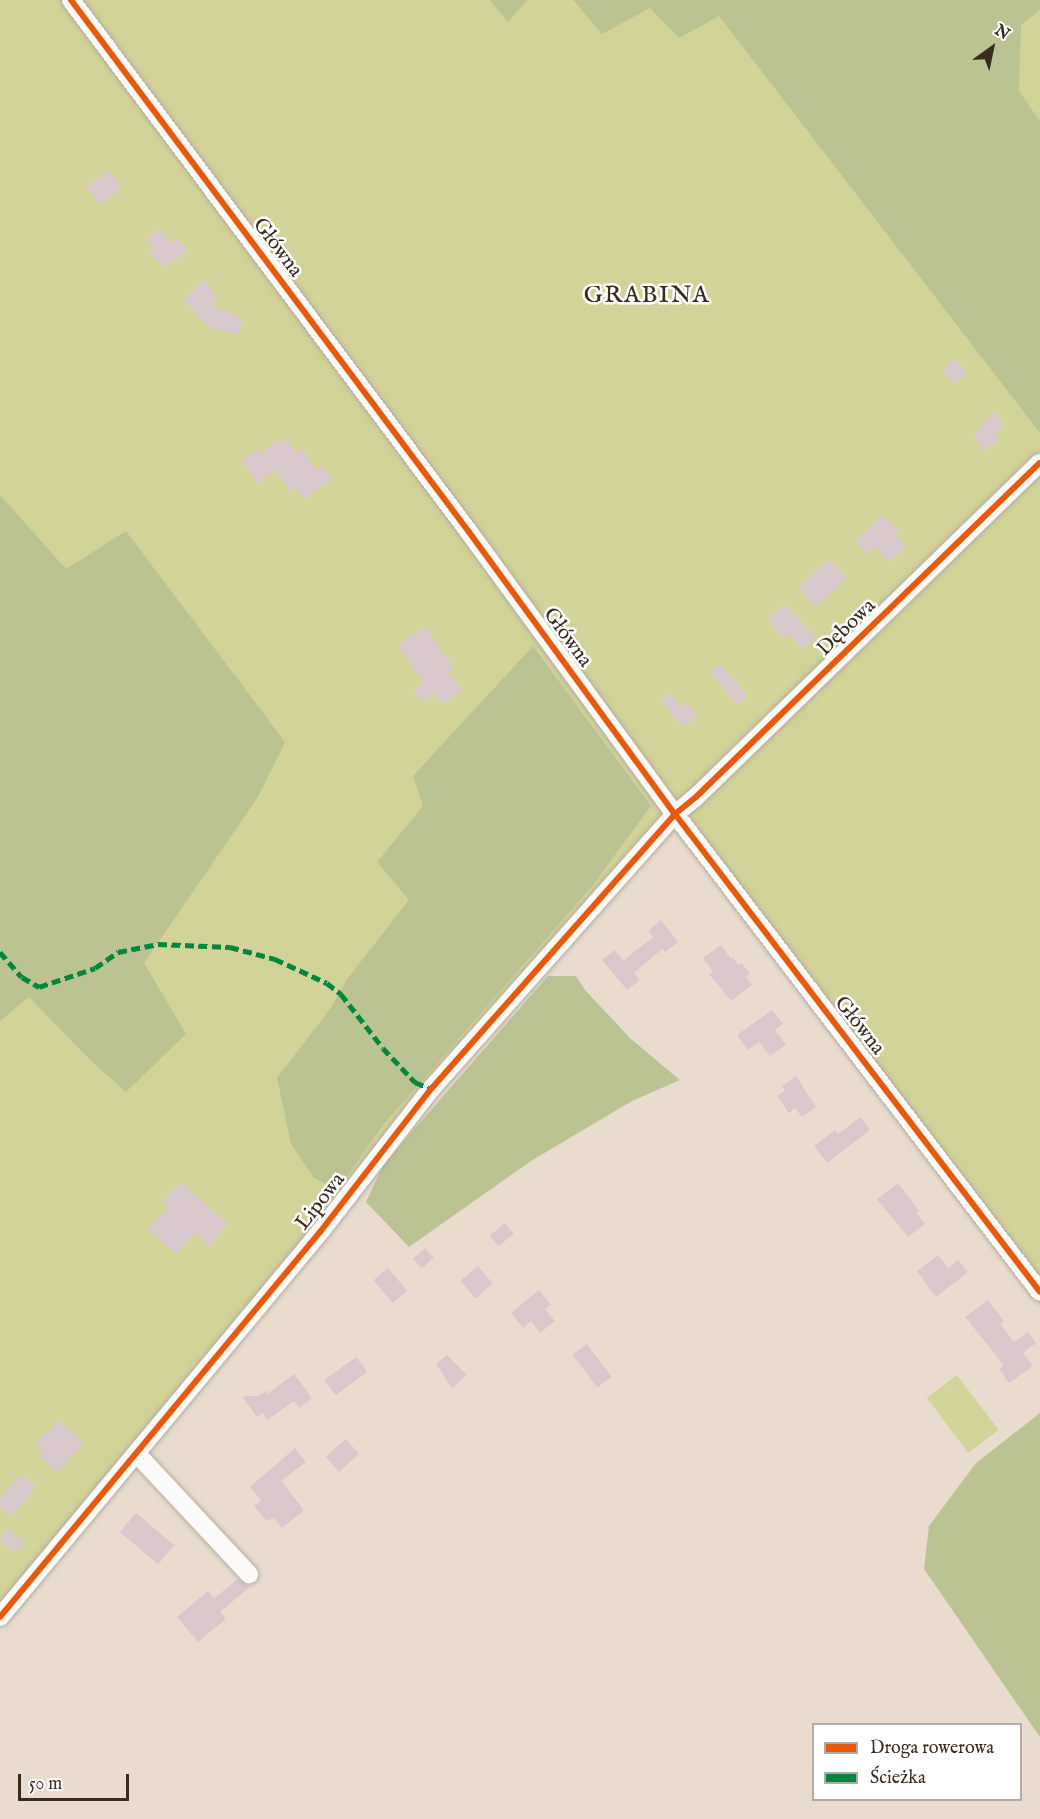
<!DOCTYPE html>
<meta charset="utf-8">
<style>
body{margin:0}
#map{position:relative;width:1040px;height:1819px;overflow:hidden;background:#e9dcce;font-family:"IM FELL English",serif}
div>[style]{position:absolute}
.green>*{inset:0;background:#d2d398;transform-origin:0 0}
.forest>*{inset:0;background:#bcc392}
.building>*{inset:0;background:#d8c8cc;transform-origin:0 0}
.roads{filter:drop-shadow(0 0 2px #b5aca1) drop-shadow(0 0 2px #b5aca1)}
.minor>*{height:18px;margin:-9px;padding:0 9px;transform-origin:9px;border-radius:9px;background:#fcfaf8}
.quiet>*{height:4.5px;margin-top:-2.25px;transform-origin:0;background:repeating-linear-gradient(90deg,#00873e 0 9px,transparent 0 13.5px)}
.cycleway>*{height:6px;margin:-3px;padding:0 3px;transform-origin:3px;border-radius:3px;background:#e8590c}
span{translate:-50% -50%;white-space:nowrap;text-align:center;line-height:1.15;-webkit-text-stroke:5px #fff;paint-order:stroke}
.street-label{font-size:21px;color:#3b2a1e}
.quarter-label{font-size:24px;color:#3b2a1e;letter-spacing:1.5px}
.legend{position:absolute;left:812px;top:1723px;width:210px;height:78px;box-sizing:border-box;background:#fff;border:2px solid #b1aaa5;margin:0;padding:8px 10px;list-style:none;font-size:18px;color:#3b2a1e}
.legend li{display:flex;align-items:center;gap:12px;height:30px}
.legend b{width:30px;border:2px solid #b1aaa5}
.north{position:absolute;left:962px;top:18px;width:60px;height:60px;-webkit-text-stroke:4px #fff;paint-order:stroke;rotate:33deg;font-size:16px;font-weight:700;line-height:24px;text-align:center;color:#3b2a1e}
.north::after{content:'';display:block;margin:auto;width:21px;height:27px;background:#3b2a1e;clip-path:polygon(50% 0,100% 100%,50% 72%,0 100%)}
.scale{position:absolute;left:18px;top:1774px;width:111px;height:27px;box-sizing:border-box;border:3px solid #3b2a1e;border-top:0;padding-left:8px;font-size:18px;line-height:21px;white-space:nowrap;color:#3b2a1e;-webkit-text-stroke:4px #fff;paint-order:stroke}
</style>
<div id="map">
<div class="green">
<i style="clip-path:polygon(0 0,1040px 0,1040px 1306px,671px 812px,0 1615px)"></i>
<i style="left:957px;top:1375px;width:69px;height:38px;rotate:53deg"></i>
</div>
<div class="forest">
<i style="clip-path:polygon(490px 0,527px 0,508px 22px)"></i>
<i style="clip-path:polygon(573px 0,1040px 0,1040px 10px,1021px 25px,1019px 91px,1040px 121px,1040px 433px,719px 16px,679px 38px,650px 8px,602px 34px)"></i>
<i style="clip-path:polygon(0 495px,66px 569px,126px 531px,285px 742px,258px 797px,144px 963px,186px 1034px,126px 1092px,90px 1060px,29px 997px,0 1021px)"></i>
<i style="clip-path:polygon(533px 646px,651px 806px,593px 885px,383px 1125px,337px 1190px,314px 1178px,291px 1144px,277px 1078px,330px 1009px,347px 979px,409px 900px,377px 862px,423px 806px,413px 776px)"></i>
<i style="clip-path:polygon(548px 976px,576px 976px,585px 990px,631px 1039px,680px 1080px,632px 1101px,531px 1161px,409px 1247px,366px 1202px,384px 1164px)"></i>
<i style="clip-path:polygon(1040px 1413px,1040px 1737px,924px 1569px,929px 1526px,976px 1463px)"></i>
</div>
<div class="building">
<i style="left:108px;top:170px;width:22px;height:28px;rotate:51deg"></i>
<i style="clip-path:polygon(159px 229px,172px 244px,178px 239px,188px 250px,165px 267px,148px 252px,153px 248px,146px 240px)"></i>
<i style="clip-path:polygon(205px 279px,218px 299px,211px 305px,243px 319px,238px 335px,208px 327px,184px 300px)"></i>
<i style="left:956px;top:359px;width:18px;height:18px;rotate:52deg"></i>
<i style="clip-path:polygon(994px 412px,1005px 426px,996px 433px,1000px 439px,984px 451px,973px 435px,987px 422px,985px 419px)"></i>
<i style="clip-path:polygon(287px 439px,296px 453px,302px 449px,317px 470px,323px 466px,333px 479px,304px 500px,296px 488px,291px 492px,275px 470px,258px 483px,241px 460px,258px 449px,261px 453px,278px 440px,281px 443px)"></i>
<i style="clip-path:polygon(883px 515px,899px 531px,895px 535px,906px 547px,890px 562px,875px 547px,867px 554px,855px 542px)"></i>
<i style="left:829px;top:559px;width:26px;height:42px;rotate:47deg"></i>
<i style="clip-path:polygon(784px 604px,816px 637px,803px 649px,790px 635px,785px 639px,767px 620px)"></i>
<i style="clip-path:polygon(425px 626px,454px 668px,449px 672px,462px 690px,442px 704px,434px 693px,421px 702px,413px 691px,424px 683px,398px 645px)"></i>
<i style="left:720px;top:664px;width:43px;height:13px;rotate:49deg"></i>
<i style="clip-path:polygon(670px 693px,682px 707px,687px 703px,698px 715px,683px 727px,661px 701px)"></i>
<i style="clip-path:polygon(661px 920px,678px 942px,665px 952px,662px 949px,634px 973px,640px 980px,627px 990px,602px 960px,615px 950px,623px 961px,653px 937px,648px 931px)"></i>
<i style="clip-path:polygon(721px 945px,731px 959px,733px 958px,739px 965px,742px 963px,750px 974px,746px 977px,752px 985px,731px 1001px,709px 974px,713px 972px,703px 958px)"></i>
<i style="clip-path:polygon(772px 1010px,783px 1024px,775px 1030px,786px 1045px,770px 1056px,759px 1042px,748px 1050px,737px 1035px)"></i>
<i style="clip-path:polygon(796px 1076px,816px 1107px,802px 1117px,795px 1108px,789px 1113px,777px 1096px,785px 1091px,782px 1086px)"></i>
<i style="clip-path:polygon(860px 1117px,870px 1130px,827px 1163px,814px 1146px,835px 1130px,838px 1134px)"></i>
<i style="clip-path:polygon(180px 1182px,228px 1224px,208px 1246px,195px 1233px,176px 1254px,148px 1230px,168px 1208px,162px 1203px)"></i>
<i style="clip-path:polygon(898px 1183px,919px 1211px,916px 1213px,925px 1224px,908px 1237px,877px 1199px)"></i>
<i style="left:505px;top:1223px;width:14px;height:20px;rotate:51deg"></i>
<i style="left:425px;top:1248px;width:13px;height:16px;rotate:48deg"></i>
<i style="clip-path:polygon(938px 1255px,948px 1268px,958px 1260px,968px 1272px,936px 1297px,917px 1271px)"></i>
<i style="left:478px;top:1266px;width:23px;height:23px;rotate:50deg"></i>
<i style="left:388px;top:1268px;width:30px;height:19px;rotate:50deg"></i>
<i style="clip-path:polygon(539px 1290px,551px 1305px,545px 1309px,555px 1321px,540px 1333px,531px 1321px,523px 1328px,511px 1313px)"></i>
<i style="clip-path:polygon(988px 1300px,1004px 1321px,1000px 1324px,1014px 1342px,1028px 1332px,1036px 1343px,1023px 1353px,1033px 1366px,1009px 1383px,999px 1369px,1003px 1366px,996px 1355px,965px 1317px)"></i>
<i style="left:587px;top:1344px;width:41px;height:18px;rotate:53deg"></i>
<i style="clip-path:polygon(447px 1355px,467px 1375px,452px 1388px,436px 1364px)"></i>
<i style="left:356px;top:1357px;width:19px;height:39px;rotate:54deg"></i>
<i style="clip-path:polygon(294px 1374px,312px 1398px,299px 1408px,294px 1401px,267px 1420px,263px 1413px,257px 1417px,242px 1396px,258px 1396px,266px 1391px,267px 1394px)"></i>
<i style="clip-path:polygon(59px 1420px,84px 1444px,57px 1473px,39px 1456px,44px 1451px,36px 1444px)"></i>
<i style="left:346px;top:1439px;width:20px;height:27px;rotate:49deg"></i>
<i style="clip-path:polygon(295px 1448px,306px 1462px,281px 1481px,304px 1510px,282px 1528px,274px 1518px,266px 1521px,254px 1506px,261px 1500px,250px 1487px)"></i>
<i style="clip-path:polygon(20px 1474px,36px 1486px,12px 1516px,0 1506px,0 1499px)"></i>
<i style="left:136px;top:1513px;width:50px;height:25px;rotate:40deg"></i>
<i style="left:9px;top:1529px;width:21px;height:15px;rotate:41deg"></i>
<i style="clip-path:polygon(238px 1579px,250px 1587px,220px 1612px,226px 1619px,198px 1642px,177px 1617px,208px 1591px,214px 1598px)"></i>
</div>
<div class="roads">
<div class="minor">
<i style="left:71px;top:0;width:664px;rotate:53.2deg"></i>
<i style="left:469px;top:532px;width:349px;rotate:53.9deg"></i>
<i style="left:675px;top:814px;width:601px;rotate:52.63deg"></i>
<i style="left:136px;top:1453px;width:166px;rotate:47deg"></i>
<i style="left:0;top:1617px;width:501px;rotate:-50.27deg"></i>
<i style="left:320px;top:1232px;width:181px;rotate:-52.2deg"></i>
<i style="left:431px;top:1089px;width:368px;rotate:-48.4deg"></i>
<i style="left:675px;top:814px;width:27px;rotate:-39deg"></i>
<i style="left:696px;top:797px;width:479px;rotate:-44.2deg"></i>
</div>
</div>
<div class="quiet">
<i style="left:0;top:952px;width:33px;rotate:49deg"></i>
<i style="left:22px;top:977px;width:20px;rotate:30deg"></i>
<i style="left:39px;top:987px;width:59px;rotate:-18.7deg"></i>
<i style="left:95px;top:968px;width:28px;rotate:-35deg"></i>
<i style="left:118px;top:952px;width:41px;rotate:-11.3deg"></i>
<i style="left:158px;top:944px;width:72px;rotate:2.4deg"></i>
<i style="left:230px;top:947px;width:47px;rotate:14.9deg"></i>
<i style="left:275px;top:959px;width:57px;rotate:24.8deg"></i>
<i style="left:327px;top:983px;width:18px;rotate:38deg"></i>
<i style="left:341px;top:994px;width:68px;rotate:52.1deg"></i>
<i style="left:383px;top:1048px;width:47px;rotate:46.7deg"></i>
<i style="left:415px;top:1082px;width:17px;rotate:24deg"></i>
</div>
<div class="cycleway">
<i style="left:71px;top:0;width:664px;rotate:53.2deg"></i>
<i style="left:469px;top:532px;width:349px;rotate:53.9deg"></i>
<i style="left:675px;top:814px;width:601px;rotate:52.63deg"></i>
<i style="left:0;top:1617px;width:501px;rotate:-50.27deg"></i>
<i style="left:320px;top:1232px;width:181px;rotate:-52.2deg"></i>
<i style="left:431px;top:1089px;width:368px;rotate:-48.4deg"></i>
<i style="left:675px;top:814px;width:27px;rotate:-39deg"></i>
<i style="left:696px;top:797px;width:479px;rotate:-44.2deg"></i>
</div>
<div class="street-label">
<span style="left:277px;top:248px;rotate:53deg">Główna</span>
<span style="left:847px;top:628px;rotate:-44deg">Dębowa</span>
<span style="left:567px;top:638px;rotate:54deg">Główna</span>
<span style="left:859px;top:1026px;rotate:52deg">Główna</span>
<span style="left:321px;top:1202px;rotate:-52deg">Lipowa</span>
</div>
<div class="quarter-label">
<span style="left:647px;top:296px">GRABINA</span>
</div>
<ul class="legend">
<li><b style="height:8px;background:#e8590c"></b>Droga rowerowa</li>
<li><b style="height:8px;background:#00873e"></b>Ścieżka</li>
</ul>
<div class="north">N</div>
<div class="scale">50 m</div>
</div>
